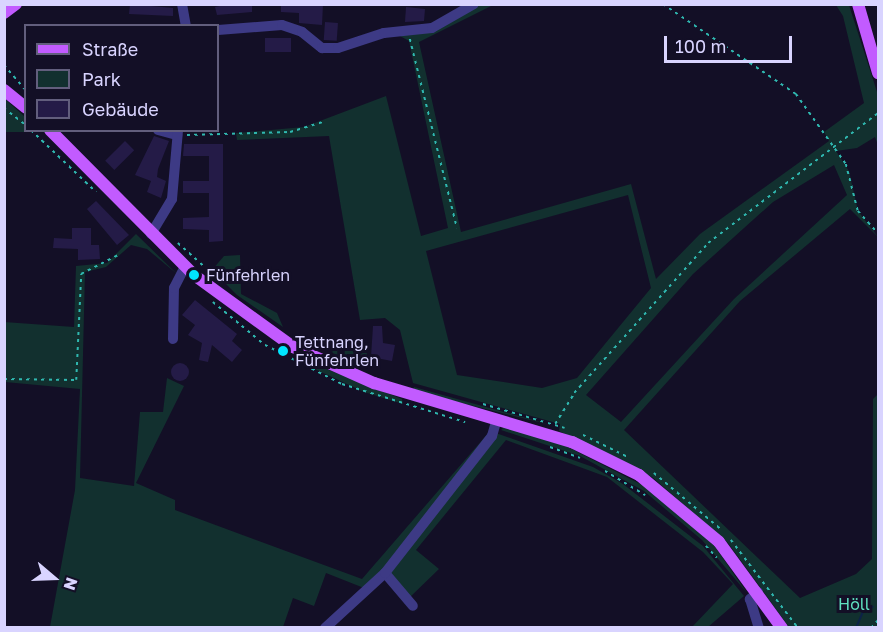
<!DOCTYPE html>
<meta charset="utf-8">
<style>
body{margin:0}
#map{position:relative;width:883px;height:632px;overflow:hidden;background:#130f26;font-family:"Golos Text",sans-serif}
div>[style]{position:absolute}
.green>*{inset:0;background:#12302f}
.stream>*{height:2px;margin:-1px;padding:0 1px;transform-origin:1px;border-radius:1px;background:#0c2248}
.building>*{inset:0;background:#241b47;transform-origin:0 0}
.round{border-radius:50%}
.path>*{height:1.5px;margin-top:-0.75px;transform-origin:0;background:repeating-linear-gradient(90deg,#2fb8b0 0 3px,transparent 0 7.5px)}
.minor>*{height:10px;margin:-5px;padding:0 5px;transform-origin:5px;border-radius:5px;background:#3d3a85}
.major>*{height:12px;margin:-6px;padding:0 6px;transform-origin:6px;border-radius:6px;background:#c25bff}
.dots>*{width:16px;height:16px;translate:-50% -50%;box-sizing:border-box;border:3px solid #130f26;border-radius:50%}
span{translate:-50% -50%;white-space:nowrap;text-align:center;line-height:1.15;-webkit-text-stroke:6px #130f26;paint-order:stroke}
.poi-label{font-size:16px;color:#d9d4ff}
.left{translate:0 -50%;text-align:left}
.park-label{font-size:16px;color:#5fe0c0}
.frame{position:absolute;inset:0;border:6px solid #d9d4ff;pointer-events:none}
.legend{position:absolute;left:24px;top:24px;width:195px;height:108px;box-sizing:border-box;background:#130f26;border:2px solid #625e7d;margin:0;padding:8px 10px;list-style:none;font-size:18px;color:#d9d4ff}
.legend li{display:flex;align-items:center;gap:12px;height:30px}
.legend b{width:30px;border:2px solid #625e7d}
.north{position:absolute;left:24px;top:548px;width:60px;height:60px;-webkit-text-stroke:4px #130f26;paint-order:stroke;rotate:109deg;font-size:16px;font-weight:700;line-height:24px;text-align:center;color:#d9d4ff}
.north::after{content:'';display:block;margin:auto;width:21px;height:27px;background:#d9d4ff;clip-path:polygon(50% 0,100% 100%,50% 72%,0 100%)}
.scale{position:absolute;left:664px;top:36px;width:128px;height:27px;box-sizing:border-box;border:3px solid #d9d4ff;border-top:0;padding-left:8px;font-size:18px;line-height:21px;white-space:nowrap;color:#d9d4ff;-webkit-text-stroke:4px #130f26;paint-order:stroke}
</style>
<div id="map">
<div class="green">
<i style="clip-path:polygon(evenodd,479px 5px,493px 5px,419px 42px,461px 232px,631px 184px,656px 279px,700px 234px,829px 141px,824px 132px,864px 103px,843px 16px,836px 5px,849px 5px,878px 95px,878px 145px,875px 137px,857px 148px,836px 151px,849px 171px,858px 211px,878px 237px,850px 209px,740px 301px,624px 430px,800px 598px,856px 574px,872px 559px,873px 399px,878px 394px,878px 627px,789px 627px,728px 543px,652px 477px,559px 431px,560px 424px,413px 383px,400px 330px,385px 318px,360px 320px,329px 136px,237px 140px,236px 133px,304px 127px,386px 96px,421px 236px,448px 228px,409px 41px,400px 36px,451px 22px,479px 5px,834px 165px,847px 195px,734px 299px,621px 422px,586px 395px,693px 274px,773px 202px,834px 165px,479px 5px,628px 195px,651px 288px,577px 378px,542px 388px,457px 375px,426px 251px,628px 195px)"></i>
<i style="clip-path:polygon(5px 99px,25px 117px,26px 130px,30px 132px,5px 132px)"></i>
<i style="clip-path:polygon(136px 234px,177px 274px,147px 249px,131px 245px,106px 267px,85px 272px,80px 478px,134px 486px,140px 412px,163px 412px,167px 378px,184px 386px,136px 483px,175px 500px,175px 510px,362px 579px,490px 431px,593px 467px,623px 484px,703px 546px,744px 596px,708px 627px,692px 627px,733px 584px,703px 552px,607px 477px,506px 440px,416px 550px,439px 569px,408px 599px,385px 573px,364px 588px,326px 573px,314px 606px,293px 598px,283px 627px,50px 627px,75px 490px,80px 389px,5px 382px,4px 322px,74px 327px,76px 266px,107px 263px)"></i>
<i style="clip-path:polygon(240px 255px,241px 294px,277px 313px,283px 327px,237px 295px,212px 270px,224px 256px)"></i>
<i style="clip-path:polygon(365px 345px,370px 369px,328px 351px)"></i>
<i style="clip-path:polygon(304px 360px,402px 399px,403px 404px,364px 392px,302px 363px)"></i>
<i style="clip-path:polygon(414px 387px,551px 425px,413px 391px)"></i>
<i style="clip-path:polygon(504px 427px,564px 445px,648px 488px,711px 541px,747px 593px,702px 540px,644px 491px,580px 456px,501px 430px)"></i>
</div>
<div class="stream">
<i style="left:856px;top:628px;width:21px;rotate:-67deg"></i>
<i style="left:864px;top:609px;width:9px;rotate:-13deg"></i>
</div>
<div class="building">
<i style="clip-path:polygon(130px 4px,173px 8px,173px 16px,129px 14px)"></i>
<i style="clip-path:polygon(229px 4px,252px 4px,252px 12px,217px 15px,215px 7px)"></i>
<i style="clip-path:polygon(281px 4px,323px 4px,322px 25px,299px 23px,299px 13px,281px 12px)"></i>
<i style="clip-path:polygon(406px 7px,425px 9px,424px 21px,405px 22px)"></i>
<i style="left:325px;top:22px;width:13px;height:18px;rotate:4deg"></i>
<i style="left:265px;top:38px;width:26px;height:14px"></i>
<i style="clip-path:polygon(154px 136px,169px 141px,158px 169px,157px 177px,166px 181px,161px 198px,147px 192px,151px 181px,135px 175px)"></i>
<i style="left:125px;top:141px;width:13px;height:28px;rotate:45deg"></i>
<i style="clip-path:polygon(184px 144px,223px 144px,223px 241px,209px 242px,209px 230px,183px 229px,183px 218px,209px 217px,209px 193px,183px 193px,183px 181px,209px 181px,209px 156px,183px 156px)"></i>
<i style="clip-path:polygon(96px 201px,129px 235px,117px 245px,87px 209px)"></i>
<i style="clip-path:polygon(72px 228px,91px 228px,91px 245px,99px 245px,100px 259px,78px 260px,78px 249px,53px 248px,54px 238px,72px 239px)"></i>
<i style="clip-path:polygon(195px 300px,237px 334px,232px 341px,242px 350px,232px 362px,212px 345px,208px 362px,199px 360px,202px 343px,188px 335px,195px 325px,182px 315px)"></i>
<i style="clip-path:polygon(373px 326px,382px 326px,383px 343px,395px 345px,392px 361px,371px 357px)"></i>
<i class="round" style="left:171px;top:363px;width:18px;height:18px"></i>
</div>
<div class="path">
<i style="left:663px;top:4px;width:161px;rotate:34.1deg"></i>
<i style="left:796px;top:94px;width:86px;rotate:54.5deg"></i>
<i style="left:846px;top:164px;width:49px;rotate:75.7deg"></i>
<i style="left:858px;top:211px;width:30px;rotate:48deg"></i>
<i style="left:410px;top:39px;width:195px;rotate:76deg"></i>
<i style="left:4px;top:65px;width:33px;rotate:49deg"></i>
<i style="left:4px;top:108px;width:28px;rotate:38deg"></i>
<i style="left:31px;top:130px;width:90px;rotate:43.6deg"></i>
<i style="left:187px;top:135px;width:103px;rotate:-1.7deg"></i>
<i style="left:290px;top:132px;width:34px;rotate:-17deg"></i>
<i style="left:178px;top:243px;width:51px;rotate:41.8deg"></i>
<i style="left:213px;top:302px;width:67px;rotate:39.6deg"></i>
<i style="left:265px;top:345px;width:86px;rotate:26.9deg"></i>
<i style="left:342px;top:384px;width:129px;rotate:17.2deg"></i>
<i style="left:4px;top:379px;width:72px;rotate:0.8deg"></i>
<i style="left:76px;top:380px;width:106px;rotate:-87.3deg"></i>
<i style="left:81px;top:274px;width:42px;rotate:-27.2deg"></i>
<i style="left:483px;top:404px;width:85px;rotate:16.3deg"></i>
<i style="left:555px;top:424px;width:36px;rotate:-58deg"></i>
<i style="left:574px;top:393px;width:201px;rotate:-48.2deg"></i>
<i style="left:708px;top:243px;width:214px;rotate:-37.4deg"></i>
<i style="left:583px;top:435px;width:52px;rotate:26.1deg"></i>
<i style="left:550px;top:447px;width:32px;rotate:20deg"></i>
<i style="left:605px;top:471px;width:47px;rotate:31deg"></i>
<i style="left:654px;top:473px;width:89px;rotate:40deg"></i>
<i style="left:731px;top:540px;width:111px;rotate:52.7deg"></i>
<i style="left:706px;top:546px;width:16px;rotate:47deg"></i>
<i style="left:871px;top:628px;width:11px;rotate:-49deg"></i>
</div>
<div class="minor">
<i style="left:182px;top:4px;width:22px;rotate:80deg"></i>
<i style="left:218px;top:30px;width:64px;rotate:-4.5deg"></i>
<i style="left:282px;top:25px;width:21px;rotate:19deg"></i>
<i style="left:302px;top:32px;width:26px;rotate:39deg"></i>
<i style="left:322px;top:48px;width:16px"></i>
<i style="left:338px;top:48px;width:48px;rotate:-18.1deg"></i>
<i style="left:384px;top:33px;width:48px;rotate:-5.9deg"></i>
<i style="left:432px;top:28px;width:48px;rotate:-29.7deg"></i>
<i style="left:158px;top:130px;width:20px;rotate:15deg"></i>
<i style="left:151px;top:234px;width:41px;rotate:-59deg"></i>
<i style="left:172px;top:199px;width:69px;rotate:-85deg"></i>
<i style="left:173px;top:339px;width:51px;rotate:-88.9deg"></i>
<i style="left:174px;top:288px;width:25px;rotate:-63deg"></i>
<i style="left:385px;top:573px;width:43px;rotate:49.7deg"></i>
<i style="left:758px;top:592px;width:11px;rotate:139deg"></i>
<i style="left:750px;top:599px;width:30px;rotate:73deg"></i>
<i style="left:325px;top:628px;width:81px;rotate:-42.5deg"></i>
<i style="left:385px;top:573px;width:174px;rotate:-52deg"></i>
<i style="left:492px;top:436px;width:18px;rotate:-74deg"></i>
</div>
<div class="major">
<i style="left:858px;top:4px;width:72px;rotate:73.8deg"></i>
<i style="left:4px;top:13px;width:15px;rotate:-37deg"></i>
<i style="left:4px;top:90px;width:28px;rotate:39deg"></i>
<i style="left:50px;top:130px;width:204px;rotate:45.2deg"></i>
<i style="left:194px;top:275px;width:122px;rotate:36deg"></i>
<i style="left:293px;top:347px;width:89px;rotate:24deg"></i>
<i style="left:374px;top:383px;width:207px;rotate:16.6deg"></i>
<i style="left:572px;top:442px;width:75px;rotate:26.2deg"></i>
<i style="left:639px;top:475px;width:104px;rotate:39.9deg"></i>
<i style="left:719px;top:542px;width:107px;rotate:53.8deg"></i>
</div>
<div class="dots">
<i style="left:194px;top:275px;background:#00e5ff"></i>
<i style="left:283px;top:351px;background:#00e5ff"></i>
</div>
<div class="poi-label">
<span class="left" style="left:206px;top:275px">Fünfehrlen</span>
<span class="left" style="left:295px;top:351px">Tettnang,<br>Fünfehrlen</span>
</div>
<div class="park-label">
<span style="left:854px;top:604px">Höll</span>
</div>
<div class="frame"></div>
<ul class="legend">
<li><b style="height:8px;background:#c25bff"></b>Straße</li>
<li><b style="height:16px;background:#12302f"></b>Park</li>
<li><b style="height:16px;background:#241b47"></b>Gebäude</li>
</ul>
<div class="north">N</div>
<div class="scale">100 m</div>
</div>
